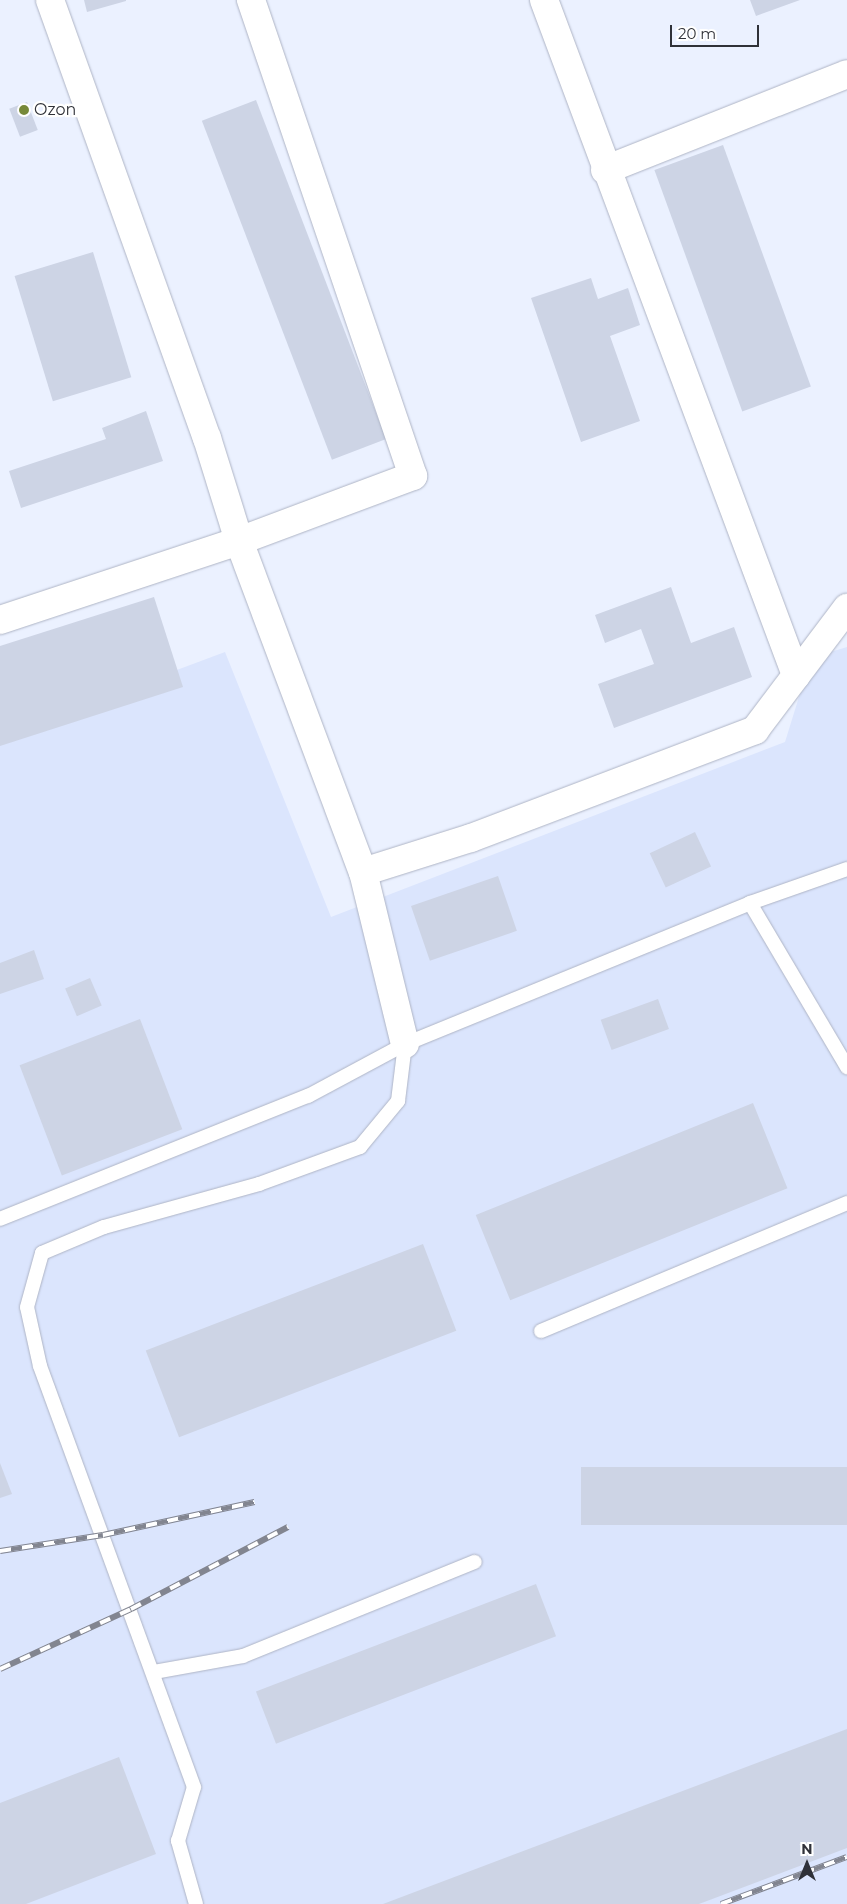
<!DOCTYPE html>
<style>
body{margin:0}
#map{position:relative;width:847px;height:1904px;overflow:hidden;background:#ebf1ff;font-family:Montserrat,sans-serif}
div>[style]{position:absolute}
.built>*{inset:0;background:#dbe5fd}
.building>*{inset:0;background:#cdd4e5;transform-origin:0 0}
.roads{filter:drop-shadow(0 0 1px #aeb4c5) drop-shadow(0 0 1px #aeb4c5)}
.lane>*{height:14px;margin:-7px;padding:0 7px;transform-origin:7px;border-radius:7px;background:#fff}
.street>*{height:28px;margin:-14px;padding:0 14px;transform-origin:14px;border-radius:14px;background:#fff}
.rail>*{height:5.5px;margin-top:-2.75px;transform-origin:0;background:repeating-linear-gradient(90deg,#fff 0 11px,#828590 0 22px);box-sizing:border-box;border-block:1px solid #828590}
.dots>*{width:14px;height:14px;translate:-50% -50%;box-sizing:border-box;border:2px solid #fff;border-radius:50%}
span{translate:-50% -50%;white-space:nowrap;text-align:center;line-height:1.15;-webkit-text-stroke:4.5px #fff;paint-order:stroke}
.poi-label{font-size:16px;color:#2f3138}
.left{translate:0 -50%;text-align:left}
.north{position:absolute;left:782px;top:1839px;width:50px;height:50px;-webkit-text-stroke:4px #fff;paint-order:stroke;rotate:0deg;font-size:14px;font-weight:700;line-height:20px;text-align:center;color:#2f3138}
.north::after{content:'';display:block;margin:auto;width:18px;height:22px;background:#2f3138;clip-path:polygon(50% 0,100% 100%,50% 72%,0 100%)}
.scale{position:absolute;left:670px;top:25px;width:89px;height:22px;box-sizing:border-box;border:2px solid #2f3138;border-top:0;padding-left:6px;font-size:15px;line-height:18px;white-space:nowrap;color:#2f3138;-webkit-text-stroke:4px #fff;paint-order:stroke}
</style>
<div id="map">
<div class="built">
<i style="clip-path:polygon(847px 647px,847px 1904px,0 1904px,0 736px,225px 652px,331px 917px,785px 742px,811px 658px)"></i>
</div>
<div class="building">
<i style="clip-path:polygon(84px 0,126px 0,126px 1px,87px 12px)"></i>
<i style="clip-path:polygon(750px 0,800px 0,756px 16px)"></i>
<i style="left:256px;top:100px;width:363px;height:58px;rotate:69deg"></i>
<i style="left:27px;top:102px;width:30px;height:19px;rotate:69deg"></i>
<i style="left:723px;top:145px;width:257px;height:73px;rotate:70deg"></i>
<i style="left:93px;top:252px;width:131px;height:82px;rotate:73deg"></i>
<i style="clip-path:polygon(591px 278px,598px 299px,628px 288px,640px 325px,610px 336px,640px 421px,581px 442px,531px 298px)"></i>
<i style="clip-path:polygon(146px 411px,163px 461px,21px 508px,9px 471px,106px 439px,102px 428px)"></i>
<i style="clip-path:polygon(671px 587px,691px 643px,734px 627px,752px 677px,614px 728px,598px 684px,654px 664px,641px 629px,605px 643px,595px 615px)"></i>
<i style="clip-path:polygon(154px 597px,183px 687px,0 746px,0 646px)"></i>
<i style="left:695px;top:832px;width:38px;height:50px;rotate:65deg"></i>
<i style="left:498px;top:876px;width:58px;height:92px;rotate:71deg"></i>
<i style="clip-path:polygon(34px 950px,44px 979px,0 994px,0 963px)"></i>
<i style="left:90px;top:978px;width:30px;height:27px;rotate:67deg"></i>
<i style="left:658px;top:999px;width:32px;height:61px;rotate:70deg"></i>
<i style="left:140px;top:1019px;width:118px;height:129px;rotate:69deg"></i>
<i style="left:753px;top:1103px;width:92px;height:299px;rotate:68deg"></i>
<i style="left:423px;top:1244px;width:93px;height:297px;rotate:69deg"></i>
<i style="clip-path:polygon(0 1463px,12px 1494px,0 1498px)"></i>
<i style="left:847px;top:1467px;width:58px;height:266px;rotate:90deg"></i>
<i style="left:536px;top:1584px;width:56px;height:300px;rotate:69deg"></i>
<i style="clip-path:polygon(847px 1729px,847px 1848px,699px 1904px,383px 1904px)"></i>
<i style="clip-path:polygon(119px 1757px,156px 1854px,26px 1904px,0 1904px,0 1803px)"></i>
</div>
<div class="roads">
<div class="lane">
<i style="left:750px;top:903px;width:191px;rotate:59.4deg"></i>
<i style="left:0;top:1219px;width:332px;rotate:-21.8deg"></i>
<i style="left:308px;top:1096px;width:110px;rotate:-28.2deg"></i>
<i style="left:405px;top:1044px;width:373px;rotate:-22.2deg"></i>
<i style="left:750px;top:903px;width:103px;rotate:-19.3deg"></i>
<i style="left:541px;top:1331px;width:332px;rotate:-22.7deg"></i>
<i style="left:154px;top:1672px;width:90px;rotate:-10.2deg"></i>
<i style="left:243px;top:1656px;width:250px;rotate:-22.1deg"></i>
<i style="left:196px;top:1904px;width:66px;rotate:-105.9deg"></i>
<i style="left:178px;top:1841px;width:56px;rotate:-73.5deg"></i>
<i style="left:194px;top:1787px;width:448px;rotate:-110.1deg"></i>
<i style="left:40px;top:1366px;width:60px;rotate:-102.4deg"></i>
<i style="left:27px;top:1307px;width:56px;rotate:-74.5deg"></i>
<i style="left:42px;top:1253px;width:67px;rotate:-22.8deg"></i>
<i style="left:104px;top:1227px;width:161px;rotate:-15.5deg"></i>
<i style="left:259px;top:1184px;width:108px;rotate:-20.1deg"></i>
<i style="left:360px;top:1147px;width:60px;rotate:-50.4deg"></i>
<i style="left:398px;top:1101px;width:57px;rotate:-83deg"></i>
</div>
<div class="street">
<i style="left:50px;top:0;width:465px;rotate:70.3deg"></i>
<i style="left:207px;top:438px;width:108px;rotate:72.7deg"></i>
<i style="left:239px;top:541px;width:353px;rotate:69.5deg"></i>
<i style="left:363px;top:872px;width:177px;rotate:76.3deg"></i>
<i style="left:544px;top:0;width:721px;rotate:69.53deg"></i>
<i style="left:605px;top:170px;width:260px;rotate:-21.6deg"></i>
<i style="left:0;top:620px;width:252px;rotate:-18.3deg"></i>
<i style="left:239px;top:541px;width:186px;rotate:-20.5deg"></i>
<i style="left:413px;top:476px;width:503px;rotate:-108.8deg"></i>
<i style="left:363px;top:872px;width:113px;rotate:-17.5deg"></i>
<i style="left:471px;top:838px;width:304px;rotate:-20.8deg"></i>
<i style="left:755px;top:730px;width:153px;rotate:-53deg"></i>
</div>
</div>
<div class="rail">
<i style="left:0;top:1551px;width:104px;rotate:-8.8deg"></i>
<i style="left:103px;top:1535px;width:155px;rotate:-12.3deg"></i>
<i style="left:0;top:1669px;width:144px;rotate:-24.6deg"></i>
<i style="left:131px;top:1609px;width:177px;rotate:-27.6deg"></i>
<i style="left:721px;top:1904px;width:134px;rotate:-20.5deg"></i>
</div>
<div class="dots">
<i style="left:24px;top:110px;background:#778939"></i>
</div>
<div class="poi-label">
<span class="left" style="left:34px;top:110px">Ozon</span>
</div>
<div class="north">N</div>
<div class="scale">20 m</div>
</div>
